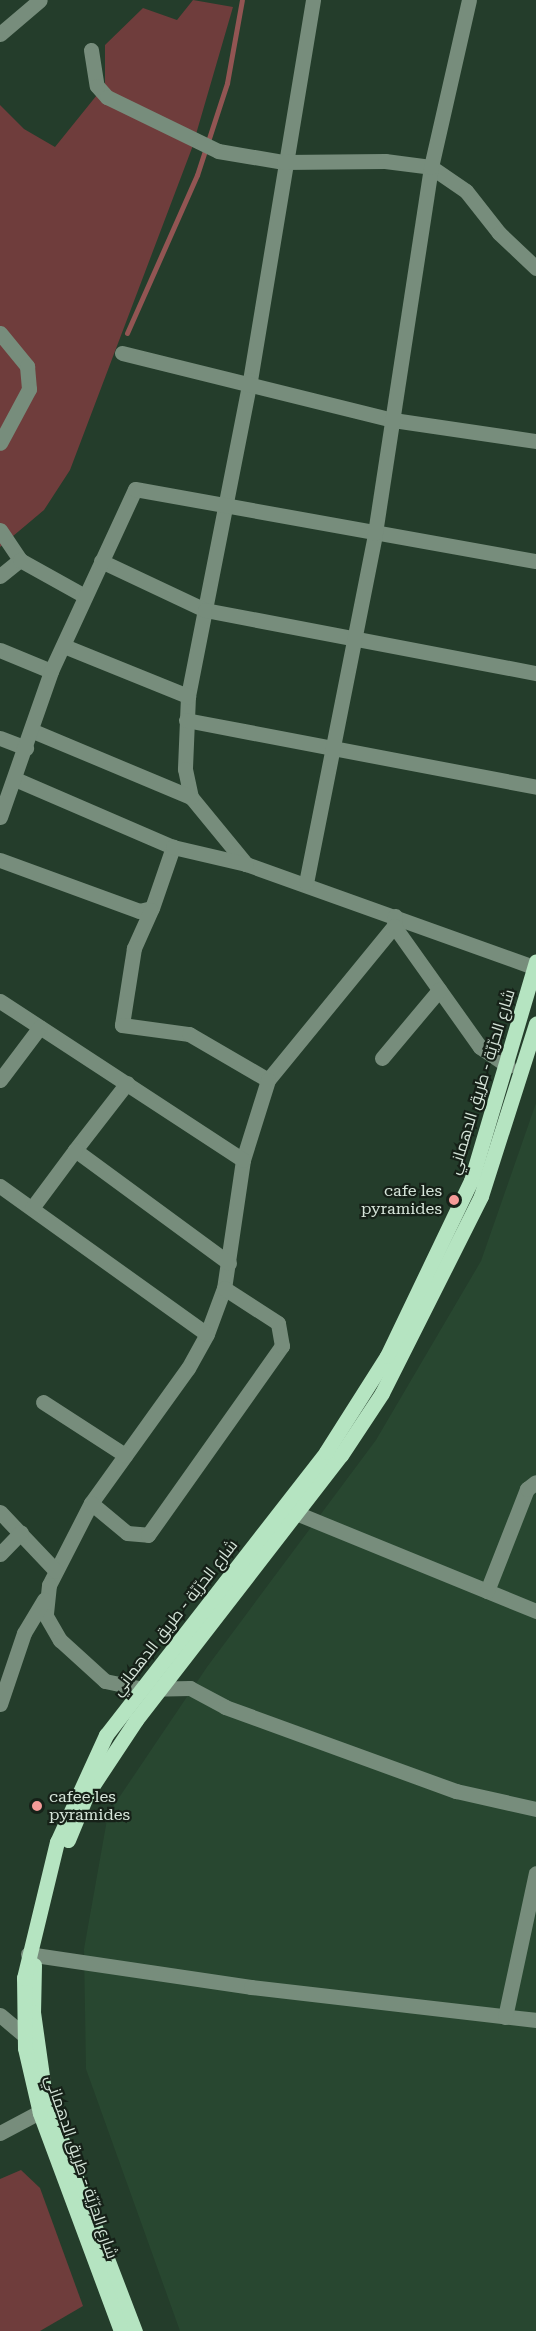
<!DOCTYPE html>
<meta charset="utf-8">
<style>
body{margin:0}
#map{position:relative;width:536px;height:2331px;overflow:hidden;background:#243d2b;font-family:"Roboto Serif",Cairo,serif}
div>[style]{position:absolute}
.built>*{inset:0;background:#284730}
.green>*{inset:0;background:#6f3d3c}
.stream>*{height:5px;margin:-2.5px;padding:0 2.5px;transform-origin:2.5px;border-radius:2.5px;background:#925553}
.minor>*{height:15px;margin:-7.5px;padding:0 7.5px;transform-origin:7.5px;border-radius:7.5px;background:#778d7c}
.major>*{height:15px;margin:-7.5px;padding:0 7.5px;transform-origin:7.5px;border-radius:7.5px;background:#b5e4c1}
.dots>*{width:16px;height:16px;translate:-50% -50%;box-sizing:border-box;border:3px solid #162118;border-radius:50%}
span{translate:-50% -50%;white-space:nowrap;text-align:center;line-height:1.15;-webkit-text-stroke:4.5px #162118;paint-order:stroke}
.street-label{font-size:16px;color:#d5e4d9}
.poi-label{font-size:16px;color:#d5e4d9}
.right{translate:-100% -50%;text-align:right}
.left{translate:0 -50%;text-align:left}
</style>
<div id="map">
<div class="built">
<i style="clip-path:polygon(536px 1103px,536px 2331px,180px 2331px,86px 2069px,84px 1949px,108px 1814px,207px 1667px,376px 1440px,481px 1261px)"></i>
</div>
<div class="green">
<i style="clip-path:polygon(193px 0,233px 7px,192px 148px,70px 470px,44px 510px,0 547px,0 105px,24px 129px,55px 147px,105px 85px,105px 45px,143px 8px,177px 20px)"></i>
<i style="clip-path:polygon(21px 2170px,40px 2188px,83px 2306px,40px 2331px,0 2331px,0 2179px)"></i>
</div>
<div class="stream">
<i style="left:127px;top:333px;width:173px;rotate:-66.1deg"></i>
<i style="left:197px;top:175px;width:97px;rotate:-71.9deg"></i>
<i style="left:227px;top:83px;width:84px;rotate:-79.8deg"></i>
</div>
<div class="minor">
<i style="left:313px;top:0;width:385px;rotate:99.4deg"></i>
<i style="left:250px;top:380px;width:322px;rotate:101.1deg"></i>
<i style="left:188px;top:696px;width:73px;rotate:92.4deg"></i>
<i style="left:185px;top:769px;width:29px;rotate:78deg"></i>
<i style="left:191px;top:797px;width:87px;rotate:50.6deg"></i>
<i style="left:246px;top:864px;width:308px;rotate:19.7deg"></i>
<i style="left:0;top:34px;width:52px;rotate:-40.4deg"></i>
<i style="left:91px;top:50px;width:36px;rotate:81deg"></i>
<i style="left:97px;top:86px;width:15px;rotate:48deg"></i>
<i style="left:107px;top:97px;width:123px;rotate:25.9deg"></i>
<i style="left:218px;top:151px;width:67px;rotate:9.5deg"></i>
<i style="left:284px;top:162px;width:101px;rotate:-0.6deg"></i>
<i style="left:385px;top:161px;width:46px;rotate:7.4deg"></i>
<i style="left:431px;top:167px;width:42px;rotate:34.4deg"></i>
<i style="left:466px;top:191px;width:53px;rotate:51.8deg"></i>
<i style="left:499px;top:233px;width:51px;rotate:43.4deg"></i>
<i style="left:0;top:333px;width:43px;rotate:50.7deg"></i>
<i style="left:27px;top:366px;width:23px;rotate:85deg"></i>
<i style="left:29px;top:389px;width:61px;rotate:118.2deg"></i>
<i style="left:122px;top:353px;width:279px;rotate:13.9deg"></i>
<i style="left:393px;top:420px;width:145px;rotate:8.4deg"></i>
<i style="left:0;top:530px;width:36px;rotate:56deg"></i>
<i style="left:101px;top:561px;width:115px;rotate:25.2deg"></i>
<i style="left:205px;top:610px;width:337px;rotate:10.8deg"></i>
<i style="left:0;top:576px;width:26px;rotate:-39deg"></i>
<i style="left:20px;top:560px;width:72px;rotate:29.1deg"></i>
<i style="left:64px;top:646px;width:134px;rotate:22deg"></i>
<i style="left:0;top:650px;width:55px;rotate:22.4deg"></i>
<i style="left:186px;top:720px;width:356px;rotate:10.8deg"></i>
<i style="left:33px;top:731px;width:171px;rotate:22.7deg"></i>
<i style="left:0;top:738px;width:28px;rotate:21deg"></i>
<i style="left:15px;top:779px;width:172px;rotate:23.3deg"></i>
<i style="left:0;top:817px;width:155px;rotate:-70.7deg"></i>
<i style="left:51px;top:671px;width:200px;rotate:-65.2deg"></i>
<i style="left:135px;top:489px;width:407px;rotate:10.2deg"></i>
<i style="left:0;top:860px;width:148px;rotate:20.1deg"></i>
<i style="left:139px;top:911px;width:13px;rotate:-13deg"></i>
<i style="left:152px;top:908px;width:65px;rotate:-71deg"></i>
<i style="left:173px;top:847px;width:75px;rotate:13.1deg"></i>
<i style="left:306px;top:883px;width:357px;rotate:-78.8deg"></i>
<i style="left:375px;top:533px;width:370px;rotate:-81.3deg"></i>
<i style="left:431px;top:167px;width:171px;rotate:-77.2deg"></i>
<i style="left:151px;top:910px;width:42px;rotate:114.1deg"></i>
<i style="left:134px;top:948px;width:78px;rotate:98.9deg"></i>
<i style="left:122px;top:1025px;width:68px;rotate:7.7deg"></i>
<i style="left:189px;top:1034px;width:91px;rotate:30.2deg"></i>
<i style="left:395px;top:916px;width:10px;rotate:96deg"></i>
<i style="left:394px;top:926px;width:199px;rotate:129.3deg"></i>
<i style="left:268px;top:1080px;width:84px;rotate:107.4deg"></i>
<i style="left:243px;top:1160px;width:129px;rotate:98.4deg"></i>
<i style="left:224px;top:1288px;width:49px;rotate:110.3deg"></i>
<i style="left:207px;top:1334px;width:39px;rotate:119deg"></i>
<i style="left:188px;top:1368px;width:166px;rotate:125.7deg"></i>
<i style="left:91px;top:1503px;width:92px;rotate:117.1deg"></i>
<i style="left:49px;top:1585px;width:31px;rotate:96deg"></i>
<i style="left:46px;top:1616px;width:28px;rotate:60deg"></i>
<i style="left:60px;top:1640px;width:61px;rotate:42.3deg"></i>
<i style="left:105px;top:1681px;width:38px;rotate:12deg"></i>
<i style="left:142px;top:1689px;width:48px;rotate:-1.2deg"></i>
<i style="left:190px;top:1688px;width:40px;rotate:28deg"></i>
<i style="left:225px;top:1707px;width:246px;rotate:20deg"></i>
<i style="left:456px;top:1791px;width:82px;rotate:12.7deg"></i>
<i style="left:394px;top:926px;width:148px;rotate:54.6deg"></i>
<i style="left:480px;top:1047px;width:34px;rotate:34deg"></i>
<i style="left:0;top:1001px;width:290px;rotate:33.2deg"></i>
<i style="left:382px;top:1058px;width:89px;rotate:-50deg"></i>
<i style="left:0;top:1080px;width:66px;rotate:-53deg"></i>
<i style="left:127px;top:1083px;width:85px;rotate:127.8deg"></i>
<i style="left:75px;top:1150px;width:191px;rotate:36.3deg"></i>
<i style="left:0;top:1186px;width:254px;rotate:35.6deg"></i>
<i style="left:32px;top:1208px;width:72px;rotate:-53.4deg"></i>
<i style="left:43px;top:1402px;width:98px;rotate:32.9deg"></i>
<i style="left:91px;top:1503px;width:47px;rotate:39.8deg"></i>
<i style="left:127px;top:1533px;width:21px;rotate:5deg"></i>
<i style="left:148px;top:1535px;width:232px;rotate:-54.7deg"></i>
<i style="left:282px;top:1346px;width:23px;rotate:-100deg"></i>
<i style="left:278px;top:1323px;width:64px;rotate:-147.1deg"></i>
<i style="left:0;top:1512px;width:81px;rotate:46.5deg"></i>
<i style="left:296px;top:1513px;width:259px;rotate:22.2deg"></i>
<i style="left:0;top:1554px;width:30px;rotate:-46deg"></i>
<i style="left:487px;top:1591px;width:110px;rotate:-68.6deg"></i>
<i style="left:527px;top:1489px;width:11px;rotate:-38deg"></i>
<i style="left:0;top:1704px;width:75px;rotate:-71.3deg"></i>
<i style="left:24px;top:1633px;width:39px;rotate:-59deg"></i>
<i style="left:28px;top:1954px;width:225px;rotate:8.4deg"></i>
<i style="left:251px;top:1987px;width:287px;rotate:6.6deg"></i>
<i style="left:0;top:2015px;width:30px;rotate:40deg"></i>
<i style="left:505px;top:2017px;width:147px;rotate:-77.9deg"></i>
<i style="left:0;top:2133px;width:55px;rotate:-28deg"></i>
</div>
<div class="major">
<i style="left:68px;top:1840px;width:50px;rotate:-67.6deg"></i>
<i style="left:87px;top:1794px;width:89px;rotate:-56.5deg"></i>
<i style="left:136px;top:1720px;width:335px;rotate:-52.3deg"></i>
<i style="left:341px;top:1455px;width:74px;rotate:-56.5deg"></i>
<i style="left:382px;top:1393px;width:220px;rotate:-63.3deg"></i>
<i style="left:481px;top:1196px;width:181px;rotate:-72.3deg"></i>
<i style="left:34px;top:1965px;width:47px;rotate:91.2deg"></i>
<i style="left:33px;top:2012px;width:86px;rotate:82deg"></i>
<i style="left:45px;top:2097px;width:251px;rotate:69deg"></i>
<i style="left:121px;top:2331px;width:233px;rotate:-110.4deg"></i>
<i style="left:40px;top:2113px;width:67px;rotate:-103deg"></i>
<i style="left:25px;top:2048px;width:70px;rotate:-90.8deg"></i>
<i style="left:24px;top:1978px;width:140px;rotate:-76.4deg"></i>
<i style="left:57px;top:1842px;width:118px;rotate:-65.4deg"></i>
<i style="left:106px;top:1735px;width:358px;rotate:-52.1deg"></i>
<i style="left:326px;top:1452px;width:114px;rotate:-57.6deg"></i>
<i style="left:387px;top:1356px;width:194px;rotate:-64.4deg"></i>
<i style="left:471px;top:1181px;width:229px;rotate:-73.5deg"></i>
</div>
<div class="dots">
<i style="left:454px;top:1200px;background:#f59b98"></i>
<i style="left:37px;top:1806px;background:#f59b98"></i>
</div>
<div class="street-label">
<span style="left:482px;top:1082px;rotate:-73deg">شارع الحرّيّة - طريق الدهماني</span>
<span style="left:175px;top:1618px;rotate:-52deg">شارع الحرّيّة - طريق الدهماني</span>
<span style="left:81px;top:2167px;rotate:71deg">شارع الحرّيّة - طريق الدهماني</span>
</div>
<div class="poi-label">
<span class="right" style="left:442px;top:1200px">cafe les<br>pyramides</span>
<span class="left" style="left:49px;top:1806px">cafee les<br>pyramides</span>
</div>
</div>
